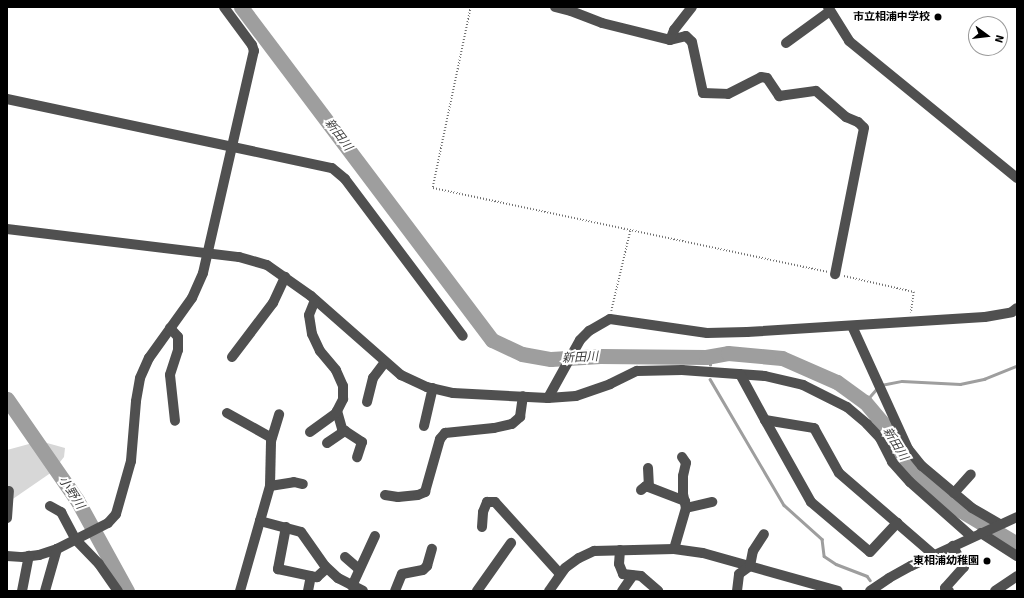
<!DOCTYPE html>
<meta charset="utf-8">
<style>
body{margin:0}
#map{position:relative;width:1024px;height:598px;overflow:hidden;background:#fff;font-family:Signika,"Noto Sans JP",sans-serif}
div>[style]{position:absolute}
.green>*{inset:0;background:#d7d7d7}
.stream>*{height:2.5px;margin:-1.25px;padding:0 1.25px;transform-origin:1.25px;border-radius:1.25px;background:#9e9e9e}
.river>*{height:15px;margin:-7.5px;padding:0 7.5px;transform-origin:7.5px;border-radius:7.5px;background:#9e9e9e}
.path>*{height:1.5px;margin-top:-0.75px;transform-origin:0;background:repeating-linear-gradient(90deg,#727272 0 1px,transparent 0 3px)}
.minor>*{height:10px;margin:-5px;padding:0 5px;transform-origin:5px;border-radius:5px;background:#505050}
.dots>*{width:11px;height:11px;translate:-50% -50%;box-sizing:border-box;border:2px solid #fff;border-radius:50%}
span{translate:-50% -50%;white-space:nowrap;text-align:center;line-height:1.15;-webkit-text-stroke:4px #fff;paint-order:stroke}
.poi-label{font-size:11px;color:#000;font-weight:700}
.right{translate:-100% -50%;text-align:right}
.water-label{font-size:12px;color:#3f3f3f;font-style:italic}
.frame{position:absolute;inset:0;border:8px solid #000;pointer-events:none}
.north{position:absolute;left:968px;top:16px;width:40px;height:40px;box-sizing:border-box;background:#fff;border:1px solid #999;border-radius:50%;rotate:105deg;font-size:11px;font-weight:700;line-height:16px;text-align:center;color:#000}
.north::after{content:'';display:block;margin:auto;width:14px;height:18px;background:#000;clip-path:polygon(50% 0,100% 100%,50% 72%,0 100%)}
</style>
<div id="map">
<div class="green">
<i style="clip-path:polygon(40px 441px,65px 448px,64px 457px,52px 472px,7px 503px,7px 450px)"></i>
</div>
<div class="stream">
<i style="left:710px;top:365px;width:9px;rotate:-90deg"></i>
<i style="left:710px;top:379px;width:146px;rotate:59.6deg"></i>
<i style="left:784px;top:505px;width:51px;rotate:41.8deg"></i>
<i style="left:822px;top:539px;width:17px;rotate:83deg"></i>
<i style="left:824px;top:556px;width:14px;rotate:34deg"></i>
<i style="left:836px;top:564px;width:33px;rotate:21deg"></i>
<i style="left:867px;top:576px;width:5px;rotate:53deg"></i>
<i style="left:881px;top:385px;width:21px;rotate:-11deg"></i>
<i style="left:902px;top:381px;width:58px;rotate:3deg"></i>
<i style="left:960px;top:384px;width:25px;rotate:-12deg"></i>
<i style="left:984px;top:379px;width:35px;rotate:-22deg"></i>
<i style="left:865px;top:402px;width:18px;rotate:-49deg"></i>
</div>
<div class="river">
<i style="left:241px;top:7px;width:417px;rotate:53deg"></i>
<i style="left:492px;top:340px;width:33px;rotate:25deg"></i>
<i style="left:522px;top:354px;width:29px;rotate:10deg"></i>
<i style="left:551px;top:359px;width:49px;rotate:-3.5deg"></i>
<i style="left:600px;top:356px;width:106px;rotate:0.5deg"></i>
<i style="left:706px;top:357px;width:22px;rotate:-10deg"></i>
<i style="left:728px;top:353px;width:54px;rotate:5.3deg"></i>
<i style="left:782px;top:358px;width:60px;rotate:23.6deg"></i>
<i style="left:837px;top:382px;width:34px;rotate:36deg"></i>
<i style="left:865px;top:402px;width:38px;rotate:50deg"></i>
<i style="left:889px;top:431px;width:35px;rotate:63deg"></i>
<i style="left:905px;top:462px;width:23px;rotate:43deg"></i>
<i style="left:922px;top:478px;width:38px;rotate:43deg"></i>
<i style="left:950px;top:504px;width:78px;rotate:30.8deg"></i>
<i style="left:7px;top:399px;width:123px;rotate:55.3deg"></i>
<i style="left:77px;top:500px;width:104px;rotate:61.2deg"></i>
</div>
<div class="path">
<i style="left:471px;top:7px;width:185px;rotate:101.9deg"></i>
<i style="left:433px;top:188px;width:403px;rotate:12deg"></i>
<i style="left:844px;top:276px;width:72px;rotate:12.9deg"></i>
<i style="left:914px;top:292px;width:21px;rotate:98deg"></i>
<i style="left:611px;top:311px;width:82px;rotate:-76.6deg"></i>
</div>
<div class="minor">
<i style="left:555px;top:7px;width:16px;rotate:14deg"></i>
<i style="left:571px;top:11px;width:33px;rotate:21deg"></i>
<i style="left:602px;top:23px;width:70px;rotate:14deg"></i>
<i style="left:670px;top:40px;width:16px;rotate:-14deg"></i>
<i style="left:686px;top:36px;width:8px;rotate:45deg"></i>
<i style="left:692px;top:42px;width:52px;rotate:77.8deg"></i>
<i style="left:703px;top:93px;width:25px;rotate:2deg"></i>
<i style="left:728px;top:94px;width:37px;rotate:-27deg"></i>
<i style="left:761px;top:77px;width:6px;rotate:9deg"></i>
<i style="left:767px;top:78px;width:22px;rotate:56deg"></i>
<i style="left:779px;top:96px;width:37px;rotate:-8deg"></i>
<i style="left:816px;top:91px;width:40px;rotate:41deg"></i>
<i style="left:846px;top:117px;width:13px;rotate:23deg"></i>
<i style="left:858px;top:122px;width:8px;rotate:45deg"></i>
<i style="left:864px;top:128px;width:149px;rotate:101.2deg"></i>
<i style="left:828px;top:7px;width:40px;rotate:58deg"></i>
<i style="left:849px;top:41px;width:217px;rotate:39.2deg"></i>
<i style="left:670px;top:40px;width:11px;rotate:-68deg"></i>
<i style="left:674px;top:30px;width:29px;rotate:-52deg"></i>
<i style="left:786px;top:43px;width:54px;rotate:-36deg"></i>
<i style="left:7px;top:99px;width:332px;rotate:12deg"></i>
<i style="left:332px;top:168px;width:17px;rotate:40deg"></i>
<i style="left:345px;top:179px;width:196px;rotate:53.1deg"></i>
<i style="left:7px;top:229px;width:234px;rotate:6.9deg"></i>
<i style="left:239px;top:257px;width:29px;rotate:16deg"></i>
<i style="left:267px;top:265px;width:54px;rotate:35.2deg"></i>
<i style="left:311px;top:296px;width:120px;rotate:41.3deg"></i>
<i style="left:401px;top:375px;width:29px;rotate:25deg"></i>
<i style="left:427px;top:387px;width:27px;rotate:13deg"></i>
<i style="left:453px;top:393px;width:95px;rotate:3deg"></i>
<i style="left:548px;top:398px;width:28px;rotate:-4deg"></i>
<i style="left:576px;top:396px;width:36px;rotate:-19deg"></i>
<i style="left:610px;top:384px;width:30px;rotate:-26deg"></i>
<i style="left:637px;top:371px;width:45px;rotate:-1.3deg"></i>
<i style="left:682px;top:370px;width:83px;rotate:4.1deg"></i>
<i style="left:765px;top:376px;width:39px;rotate:13deg"></i>
<i style="left:803px;top:385px;width:49px;rotate:26.6deg"></i>
<i style="left:847px;top:407px;width:26px;rotate:40deg"></i>
<i style="left:867px;top:424px;width:19px;rotate:47deg"></i>
<i style="left:880px;top:438px;width:27px;rotate:63deg"></i>
<i style="left:892px;top:462px;width:27px;rotate:48deg"></i>
<i style="left:910px;top:482px;width:83px;rotate:41.6deg"></i>
<i style="left:852px;top:326px;width:135px;rotate:65.5deg"></i>
<i style="left:908px;top:449px;width:22px;rotate:51deg"></i>
<i style="left:922px;top:466px;width:65px;rotate:40deg"></i>
<i style="left:972px;top:508px;width:32px;rotate:30deg"></i>
<i style="left:170px;top:328px;width:12px;rotate:48deg"></i>
<i style="left:178px;top:337px;width:13px;rotate:90deg"></i>
<i style="left:178px;top:350px;width:26px;rotate:108deg"></i>
<i style="left:170px;top:375px;width:46px;rotate:83.8deg"></i>
<i style="left:232px;top:357px;width:68px;rotate:-52.8deg"></i>
<i style="left:273px;top:303px;width:29px;rotate:-65deg"></i>
<i style="left:740px;top:374px;width:52px;rotate:61.5deg"></i>
<i style="left:765px;top:420px;width:50px;rotate:9.3deg"></i>
<i style="left:814px;top:428px;width:51px;rotate:60.9deg"></i>
<i style="left:839px;top:473px;width:125px;rotate:40.8deg"></i>
<i style="left:548px;top:398px;width:66px;rotate:-61.1deg"></i>
<i style="left:580px;top:340px;width:13px;rotate:-45deg"></i>
<i style="left:589px;top:331px;width:24px;rotate:-30deg"></i>
<i style="left:610px;top:319px;width:98px;rotate:8.2deg"></i>
<i style="left:707px;top:333px;width:40px;rotate:-1.4deg"></i>
<i style="left:747px;top:332px;width:238px;rotate:-3.6deg"></i>
<i style="left:985px;top:317px;width:27px;rotate:-10deg"></i>
<i style="left:1012px;top:312px;width:6px;rotate:-39deg"></i>
<i style="left:367px;top:402px;width:25px;rotate:-76deg"></i>
<i style="left:373px;top:378px;width:20px;rotate:-53deg"></i>
<i style="left:337px;top:411px;width:19px;rotate:74deg"></i>
<i style="left:342px;top:429px;width:24px;rotate:33deg"></i>
<i style="left:362px;top:442px;width:16px;rotate:108deg"></i>
<i style="left:227px;top:413px;width:51px;rotate:29.1deg"></i>
<i style="left:765px;top:420px;width:94px;rotate:60.7deg"></i>
<i style="left:811px;top:502px;width:77px;rotate:40.3deg"></i>
<i style="left:870px;top:552px;width:40px;rotate:-47deg"></i>
<i style="left:424px;top:426px;width:39px;rotate:-77deg"></i>
<i style="left:310px;top:432px;width:32px;rotate:-36deg"></i>
<i style="left:336px;top:413px;width:16px;rotate:-63deg"></i>
<i style="left:343px;top:399px;width:13px;rotate:-90deg"></i>
<i style="left:343px;top:386px;width:17px;rotate:-114deg"></i>
<i style="left:336px;top:370px;width:25px;rotate:-130deg"></i>
<i style="left:320px;top:351px;width:19px;rotate:-115deg"></i>
<i style="left:312px;top:334px;width:19px;rotate:-99deg"></i>
<i style="left:309px;top:315px;width:16px;rotate:-68deg"></i>
<i style="left:327px;top:443px;width:22px;rotate:-34deg"></i>
<i style="left:682px;top:457px;width:7px;rotate:56deg"></i>
<i style="left:686px;top:463px;width:13px;rotate:103deg"></i>
<i style="left:683px;top:476px;width:18px;rotate:90deg"></i>
<i style="left:683px;top:494px;width:14px;rotate:78deg"></i>
<i style="left:648px;top:468px;width:19px;rotate:87deg"></i>
<i style="left:270px;top:486px;width:45px;rotate:-88.7deg"></i>
<i style="left:271px;top:441px;width:28px;rotate:-73deg"></i>
<i style="left:641px;top:490px;width:6px;rotate:-39deg"></i>
<i style="left:646px;top:486px;width:42px;rotate:21deg"></i>
<i style="left:954px;top:493px;width:25px;rotate:-48deg"></i>
<i style="left:385px;top:495px;width:13px;rotate:9deg"></i>
<i style="left:398px;top:497px;width:20px;rotate:-6deg"></i>
<i style="left:418px;top:495px;width:8px;rotate:-23deg"></i>
<i style="left:425px;top:492px;width:55px;rotate:-74.2deg"></i>
<i style="left:440px;top:439px;width:8px;rotate:-50deg"></i>
<i style="left:445px;top:433px;width:49px;rotate:-5.8deg"></i>
<i style="left:494px;top:428px;width:18px;rotate:-13deg"></i>
<i style="left:512px;top:424px;width:11px;rotate:-41deg"></i>
<i style="left:520px;top:417px;width:21px;rotate:-82deg"></i>
<i style="left:50px;top:506px;width:13px;rotate:29deg"></i>
<i style="left:61px;top:512px;width:32px;rotate:62deg"></i>
<i style="left:76px;top:540px;width:33px;rotate:46deg"></i>
<i style="left:99px;top:564px;width:33px;rotate:55deg"></i>
<i style="left:7px;top:518px;width:27px;rotate:-86deg"></i>
<i style="left:260px;top:521px;width:36px;rotate:-74deg"></i>
<i style="left:270px;top:486px;width:24px;rotate:-9deg"></i>
<i style="left:294px;top:482px;width:9px;rotate:13deg"></i>
<i style="left:286px;top:527px;width:43px;rotate:100.8deg"></i>
<i style="left:278px;top:569px;width:40px;rotate:12deg"></i>
<i style="left:317px;top:577px;width:13px;rotate:-42deg"></i>
<i style="left:482px;top:527px;width:15px;rotate:-86deg"></i>
<i style="left:483px;top:512px;width:11px;rotate:-68deg"></i>
<i style="left:487px;top:502px;width:8px"></i>
<i style="left:495px;top:502px;width:97px;rotate:47.9deg"></i>
<i style="left:981px;top:533px;width:43px;rotate:32.6deg"></i>
<i style="left:674px;top:549px;width:43px;rotate:-73.7deg"></i>
<i style="left:686px;top:508px;width:27px;rotate:-13deg"></i>
<i style="left:620px;top:550px;width:14px;rotate:94deg"></i>
<i style="left:619px;top:564px;width:11px;rotate:68deg"></i>
<i style="left:623px;top:574px;width:18px;rotate:6deg"></i>
<i style="left:641px;top:576px;width:23px;rotate:41deg"></i>
<i style="left:7px;top:556px;width:16px;rotate:4deg"></i>
<i style="left:23px;top:557px;width:16px;rotate:-7deg"></i>
<i style="left:39px;top:555px;width:19px;rotate:-18deg"></i>
<i style="left:57px;top:549px;width:57px;rotate:-27deg"></i>
<i style="left:108px;top:523px;width:12px;rotate:-48deg"></i>
<i style="left:116px;top:514px;width:55px;rotate:-74.2deg"></i>
<i style="left:131px;top:461px;width:60px;rotate:-85.2deg"></i>
<i style="left:136px;top:401px;width:23px;rotate:-80deg"></i>
<i style="left:140px;top:378px;width:22px;rotate:-66deg"></i>
<i style="left:149px;top:358px;width:74px;rotate:-54.4deg"></i>
<i style="left:192px;top:298px;width:27px;rotate:-66deg"></i>
<i style="left:203px;top:273px;width:228px;rotate:-77.1deg"></i>
<i style="left:254px;top:51px;width:6px;rotate:-108deg"></i>
<i style="left:252px;top:45px;width:47px;rotate:-126.4deg"></i>
<i style="left:345px;top:557px;width:18px;rotate:41deg"></i>
<i style="left:352px;top:586px;width:55px;rotate:-65.3deg"></i>
<i style="left:22px;top:591px;width:36px;rotate:-79deg"></i>
<i style="left:45px;top:591px;width:44px;rotate:-74.1deg"></i>
<i style="left:240px;top:591px;width:73px;rotate:-74.1deg"></i>
<i style="left:260px;top:521px;width:42px;rotate:15deg"></i>
<i style="left:301px;top:532px;width:42px;rotate:54.8deg"></i>
<i style="left:325px;top:566px;width:18px;rotate:43deg"></i>
<i style="left:338px;top:578px;width:28px;rotate:27deg"></i>
<i style="left:308px;top:591px;width:15px;rotate:-79deg"></i>
<i style="left:395px;top:591px;width:18px;rotate:-68deg"></i>
<i style="left:402px;top:574px;width:21px;rotate:-11deg"></i>
<i style="left:423px;top:570px;width:6px;rotate:-45deg"></i>
<i style="left:427px;top:566px;width:18px;rotate:-74deg"></i>
<i style="left:477px;top:591px;width:59px;rotate:-54.7deg"></i>
<i style="left:549px;top:591px;width:28px;rotate:-55deg"></i>
<i style="left:565px;top:568px;width:17px;rotate:-36deg"></i>
<i style="left:579px;top:558px;width:17px;rotate:-25deg"></i>
<i style="left:594px;top:551px;width:80px;rotate:-1.4deg"></i>
<i style="left:674px;top:549px;width:29px;rotate:8deg"></i>
<i style="left:703px;top:553px;width:140px;rotate:15.7deg"></i>
<i style="left:622px;top:591px;width:19px;rotate:-55deg"></i>
<i style="left:737px;top:591px;width:17px;rotate:-83deg"></i>
<i style="left:739px;top:574px;width:14px;rotate:-36deg"></i>
<i style="left:750px;top:566px;width:15px;rotate:-79deg"></i>
<i style="left:753px;top:551px;width:20px;rotate:-57deg"></i>
<i style="left:870px;top:591px;width:23px;rotate:-34deg"></i>
<i style="left:889px;top:578px;width:25px;rotate:-29deg"></i>
<i style="left:911px;top:566px;width:117px;rotate:-24.8deg"></i>
<i style="left:949px;top:591px;width:5px;rotate:-143deg"></i>
<i style="left:945px;top:588px;width:28px;rotate:-48deg"></i>
<i style="left:964px;top:567px;width:24px;rotate:-118deg"></i>
<i style="left:995px;top:591px;width:27px;rotate:-34deg"></i>
</div>
<div class="dots">
<i style="left:938px;top:17px;background:#000"></i>
<i style="left:987px;top:561px;background:#000"></i>
</div>
<div class="poi-label">
<span class="right" style="left:930px;top:17px">市立相浦中学校</span>
<span class="right" style="left:979px;top:561px">東相浦幼稚園</span>
</div>
<div class="water-label">
<span style="left:338px;top:135px;rotate:53deg">新田川</span>
<span style="left:580px;top:358px;rotate:-3deg">新田川</span>
<span style="left:895px;top:444px;rotate:59deg">新田川</span>
<span style="left:71px;top:493px;rotate:57deg">小野川</span>
</div>
<div class="frame"></div>
<div class="north">N</div>
</div>
